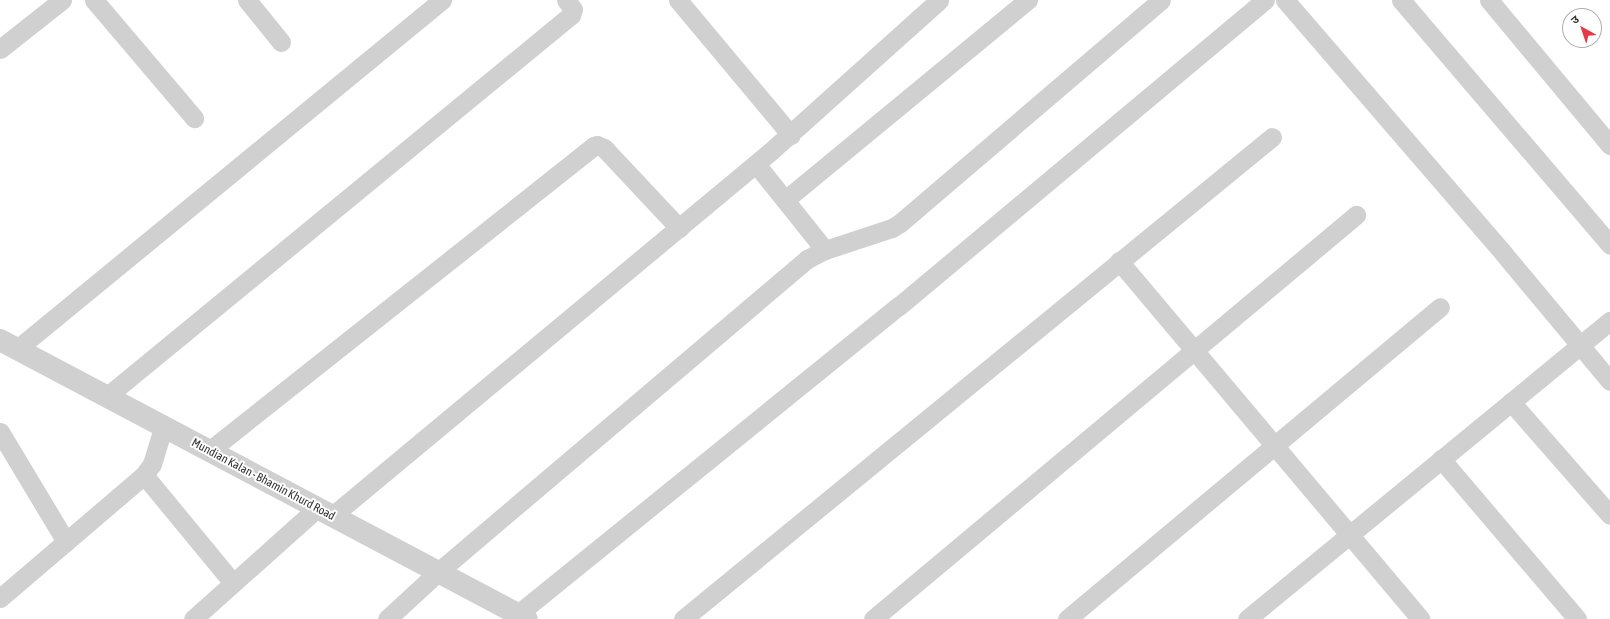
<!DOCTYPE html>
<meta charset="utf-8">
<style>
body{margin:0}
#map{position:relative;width:1610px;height:619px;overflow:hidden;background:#fff;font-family:"Asap Condensed","Noto Sans Devanagari",sans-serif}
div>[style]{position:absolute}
.minor>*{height:19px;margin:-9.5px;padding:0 9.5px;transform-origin:9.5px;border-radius:9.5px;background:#d0d0d0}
.tertiary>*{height:22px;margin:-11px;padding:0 11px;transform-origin:11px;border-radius:11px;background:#d0d0d0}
span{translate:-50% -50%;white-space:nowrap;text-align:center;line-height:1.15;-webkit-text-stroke:4px #fff;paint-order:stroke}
.street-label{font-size:12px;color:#333}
.north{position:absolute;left:1562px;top:8px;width:40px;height:40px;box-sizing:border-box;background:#fff;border:1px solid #adadad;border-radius:50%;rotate:320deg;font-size:11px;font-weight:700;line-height:16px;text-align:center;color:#333}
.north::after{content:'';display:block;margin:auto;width:14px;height:18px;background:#e63946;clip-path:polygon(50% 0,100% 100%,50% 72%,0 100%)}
</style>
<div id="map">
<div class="minor">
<i style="left:94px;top:0;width:155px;rotate:49.7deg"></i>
<i style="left:247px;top:0;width:54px;rotate:51deg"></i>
<i style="left:678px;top:0;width:176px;rotate:50.1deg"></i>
<i style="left:1285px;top:0;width:335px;rotate:49.2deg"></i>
<i style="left:1504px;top:254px;width:165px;rotate:50.2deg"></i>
<i style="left:1401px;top:0;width:322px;rotate:49.5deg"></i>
<i style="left:1489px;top:0;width:189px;rotate:50.2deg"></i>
<i style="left:0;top:49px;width:79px;rotate:-38.3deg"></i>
<i style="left:756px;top:164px;width:110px;rotate:51.3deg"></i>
<i style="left:785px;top:200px;width:315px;rotate:-39.5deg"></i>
<i style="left:1119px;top:261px;width:468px;rotate:49.9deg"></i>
<i style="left:17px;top:349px;width:550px;rotate:-39.39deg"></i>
<i style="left:106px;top:397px;width:602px;rotate:-39.4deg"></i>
<i style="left:571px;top:15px;width:6px;rotate:-72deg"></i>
<i style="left:573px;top:9px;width:11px;rotate:-128deg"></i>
<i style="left:1511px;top:402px;width:150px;rotate:48.8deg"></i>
<i style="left:0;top:432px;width:128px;rotate:59deg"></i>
<i style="left:209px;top:451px;width:491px;rotate:-38.4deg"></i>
<i style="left:594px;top:146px;width:3px;rotate:-18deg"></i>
<i style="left:597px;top:145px;width:8px;rotate:23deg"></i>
<i style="left:604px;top:148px;width:110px;rotate:46.8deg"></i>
<i style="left:1441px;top:459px;width:210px;rotate:49.6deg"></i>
<i style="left:144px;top:475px;width:140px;rotate:50.5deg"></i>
<i style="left:332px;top:516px;width:571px;rotate:-39.74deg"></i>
<i style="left:771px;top:151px;width:226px;rotate:-41.9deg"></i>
<i style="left:0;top:598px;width:189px;rotate:-40.5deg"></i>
<i style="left:144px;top:475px;width:14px;rotate:-54deg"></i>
<i style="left:152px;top:464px;width:39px;rotate:-73deg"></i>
<i style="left:518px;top:614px;width:490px;rotate:-39deg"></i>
<i style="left:899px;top:306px;width:477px;rotate:-39.9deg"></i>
<i style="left:193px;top:619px;width:166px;rotate:-41.8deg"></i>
<i style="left:387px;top:619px;width:69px;rotate:-42.7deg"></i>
<i style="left:438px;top:572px;width:484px;rotate:-40.3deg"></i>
<i style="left:807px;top:259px;width:20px;rotate:-27deg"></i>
<i style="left:825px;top:250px;width:71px;rotate:-18.2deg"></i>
<i style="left:892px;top:228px;width:9px;rotate:-32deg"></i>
<i style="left:900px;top:223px;width:343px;rotate:-40.5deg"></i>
<i style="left:683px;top:619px;width:761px;rotate:-39.29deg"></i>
<i style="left:873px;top:619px;width:630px;rotate:-39.91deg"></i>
<i style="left:1067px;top:619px;width:486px;rotate:-39.9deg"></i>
<i style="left:1247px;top:619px;width:470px;rotate:-39.4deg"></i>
</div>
<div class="tertiary">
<i style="left:0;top:340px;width:596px;rotate:27.9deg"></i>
</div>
<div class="street-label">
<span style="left:263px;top:480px;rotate:28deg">Mundian Kalan - Bhamin Khurd Road</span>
</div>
<div class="north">उ</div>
</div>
